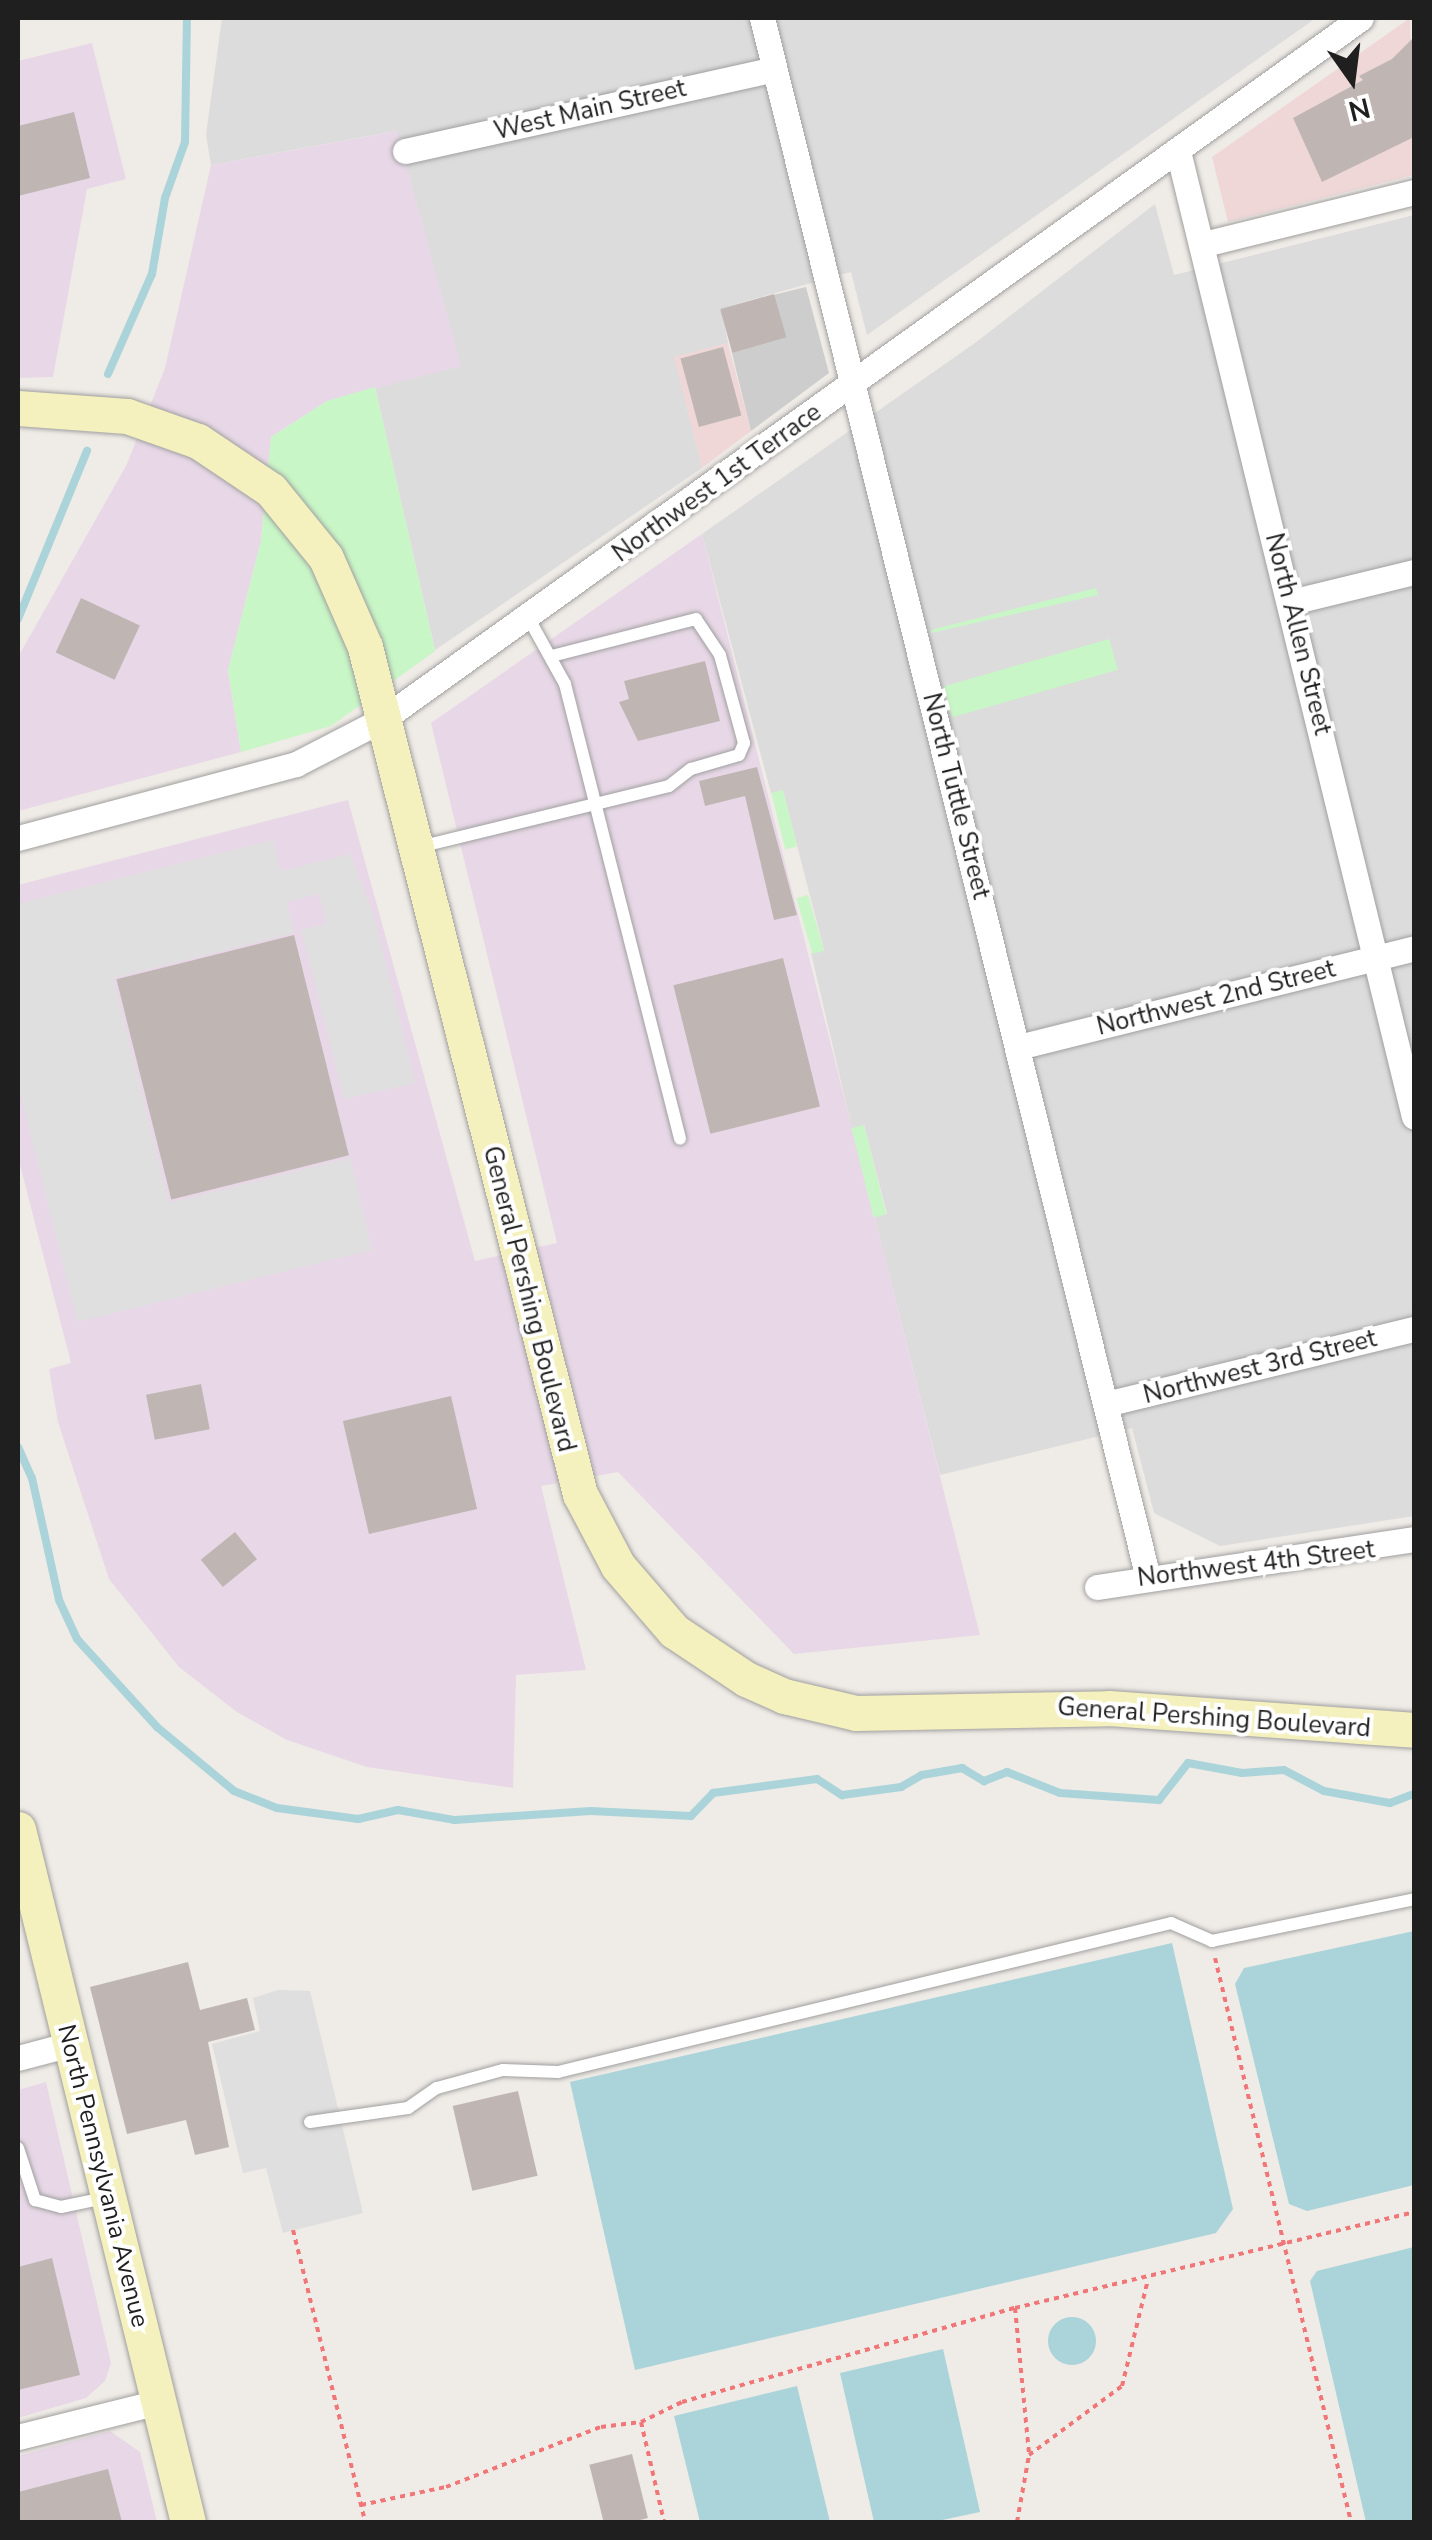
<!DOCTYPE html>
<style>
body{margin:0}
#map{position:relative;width:1432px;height:2540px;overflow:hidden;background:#efebe6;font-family:"Nunito Sans",sans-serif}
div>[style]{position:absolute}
.residential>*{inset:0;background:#dddcdc}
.commercial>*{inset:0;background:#efd7d8}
.industrial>*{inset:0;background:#e8d8e7}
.religious>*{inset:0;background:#cdcdcd}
.park>*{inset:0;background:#c8f6c6;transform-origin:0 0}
.parking>*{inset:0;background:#dfdfdf}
.water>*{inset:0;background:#aad4d9}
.round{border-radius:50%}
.stream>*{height:8px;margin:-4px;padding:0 4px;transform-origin:4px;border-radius:4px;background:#aad4d9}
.building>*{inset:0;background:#bfb6b3;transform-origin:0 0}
.path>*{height:4px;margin-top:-2px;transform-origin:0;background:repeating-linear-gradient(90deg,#f07678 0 5px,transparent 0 10px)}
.roads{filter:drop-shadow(0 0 2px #a0a0a0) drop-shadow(0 0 2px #a0a0a0)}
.lane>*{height:12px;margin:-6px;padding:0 6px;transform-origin:6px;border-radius:6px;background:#fff}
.street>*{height:25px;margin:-12.5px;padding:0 12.5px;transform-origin:12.5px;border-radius:12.5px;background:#fff}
.secondary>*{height:35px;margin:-17.5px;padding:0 17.5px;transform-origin:17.5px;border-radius:17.5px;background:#f5f1be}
span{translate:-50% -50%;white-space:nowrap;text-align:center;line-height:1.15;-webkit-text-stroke:8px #fff;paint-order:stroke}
.street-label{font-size:25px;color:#1f1f1f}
.frame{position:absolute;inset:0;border:20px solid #1f1f1f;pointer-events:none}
.north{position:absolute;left:1302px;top:30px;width:100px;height:100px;-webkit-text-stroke:8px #fff;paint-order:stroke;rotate:166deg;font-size:28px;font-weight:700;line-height:40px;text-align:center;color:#1f1f1f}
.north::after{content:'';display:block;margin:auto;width:35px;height:45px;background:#1f1f1f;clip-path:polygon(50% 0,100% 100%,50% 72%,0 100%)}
</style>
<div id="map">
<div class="residential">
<i style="clip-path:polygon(222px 18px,1316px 18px,867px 335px,851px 272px,722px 308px,728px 343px,675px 357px,702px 468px,435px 650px,375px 387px,460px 366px,396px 131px,211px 165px,206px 135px)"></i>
<i style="clip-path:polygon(1155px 204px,1174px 275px,1414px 215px,1414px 1516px,1220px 1546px,1154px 1513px,1132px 1428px,940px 1475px,874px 1216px,887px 1214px,864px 1125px,852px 1129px,811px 953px,824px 950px,783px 791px,771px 793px,702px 534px,975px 343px)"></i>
</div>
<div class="commercial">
<i style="clip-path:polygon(1410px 18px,1414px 175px,1228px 222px,1212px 157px)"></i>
<i style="clip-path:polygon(728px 343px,751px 431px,702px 468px,674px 357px)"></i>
</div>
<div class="industrial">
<i style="clip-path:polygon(92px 43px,126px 179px,87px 189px,53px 377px,18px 378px,18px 61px)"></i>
<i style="clip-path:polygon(397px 131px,461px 366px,327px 401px,271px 437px,261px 541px,228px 670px,241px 752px,18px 811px,18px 657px,127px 464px,165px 368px,211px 165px)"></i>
<i style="clip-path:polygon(702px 534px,980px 1635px,794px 1654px,618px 1472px,541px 1486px,586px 1670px,516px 1675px,513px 1788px,367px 1767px,287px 1740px,237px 1712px,179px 1667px,109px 1579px,58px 1422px,49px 1369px,71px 1363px,18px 1157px,18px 885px,348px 800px,475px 1261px,557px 1243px,431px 723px)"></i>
<i style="clip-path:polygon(46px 2082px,111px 2363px,105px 2381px,86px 2398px,18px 2418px,18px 2090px)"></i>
<i style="clip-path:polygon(110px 2431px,140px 2452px,157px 2522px,18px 2522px,18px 2456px)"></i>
</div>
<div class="religious">
<i style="clip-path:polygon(806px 287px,829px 373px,751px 431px,721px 308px)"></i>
</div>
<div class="park">
<i style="clip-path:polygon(375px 387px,435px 651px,331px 726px,241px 752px,228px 670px,261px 541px,271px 437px,327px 401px)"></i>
<i style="clip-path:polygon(1096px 588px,1098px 595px,931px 633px,931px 630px)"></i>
<i style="left:1109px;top:639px;width:32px;height:172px;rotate:74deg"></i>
<i style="left:783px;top:790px;width:58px;height:12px;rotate:76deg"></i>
<i style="left:808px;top:895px;width:58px;height:12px;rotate:74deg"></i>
<i style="left:864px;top:1125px;width:92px;height:13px;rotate:76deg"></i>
</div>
<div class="parking">
<i style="clip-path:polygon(273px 840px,281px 871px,350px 854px,374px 916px,415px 1083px,344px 1099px,301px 930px,327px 924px,319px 894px,287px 902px,294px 933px,113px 978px,169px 1203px,350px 1158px,372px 1250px,77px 1322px,18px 1084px,18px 904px)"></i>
<i style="clip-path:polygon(278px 1990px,310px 1991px,363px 2213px,283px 2233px,266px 2168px,243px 2173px,212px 2044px,260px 2031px,253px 1998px)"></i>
</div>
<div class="water">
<i style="clip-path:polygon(1414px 1931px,1414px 2185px,1307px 2211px,1289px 2204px,1235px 1984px,1244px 1968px)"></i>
<i style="clip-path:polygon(1172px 1943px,1233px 2209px,1216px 2233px,635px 2370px,570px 2082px)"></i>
<i style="clip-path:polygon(1414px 2247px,1414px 2522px,1366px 2522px,1310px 2281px,1317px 2271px)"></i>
<i class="round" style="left:1048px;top:2317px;width:48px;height:48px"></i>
<i style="clip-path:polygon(943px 2349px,980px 2512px,933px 2522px,874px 2522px,840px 2373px)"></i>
<i style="clip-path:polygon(797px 2386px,830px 2522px,700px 2522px,674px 2416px)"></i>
</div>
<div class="stream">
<i style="left:108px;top:374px;width:109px;rotate:-66.3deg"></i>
<i style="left:152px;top:274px;width:77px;rotate:-80.3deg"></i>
<i style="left:165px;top:198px;width:59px;rotate:-70.3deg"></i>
<i style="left:185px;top:142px;width:124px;rotate:-89.1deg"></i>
<i style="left:18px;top:619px;width:182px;rotate:-67.7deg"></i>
<i style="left:18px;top:1447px;width:34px;rotate:66deg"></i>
<i style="left:32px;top:1478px;width:125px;rotate:77.5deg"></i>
<i style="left:59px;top:1600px;width:43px;rotate:65.2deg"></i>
<i style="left:77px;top:1639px;width:119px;rotate:47.7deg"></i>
<i style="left:157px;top:1727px;width:100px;rotate:39.7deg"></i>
<i style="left:234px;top:1791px;width:46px;rotate:21.6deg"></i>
<i style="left:277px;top:1808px;width:82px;rotate:7.7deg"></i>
<i style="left:358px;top:1819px;width:41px;rotate:-12.7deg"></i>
<i style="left:398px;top:1810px;width:58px;rotate:10deg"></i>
<i style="left:455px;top:1820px;width:136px;rotate:-3.8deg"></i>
<i style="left:591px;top:1811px;width:100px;rotate:2.9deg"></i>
<i style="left:691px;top:1816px;width:32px;rotate:-46deg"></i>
<i style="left:713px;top:1793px;width:105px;rotate:-7.7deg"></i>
<i style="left:817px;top:1779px;width:30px;rotate:33deg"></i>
<i style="left:842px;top:1795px;width:60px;rotate:-7.7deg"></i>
<i style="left:901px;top:1787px;width:24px;rotate:-30deg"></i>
<i style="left:922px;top:1775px;width:41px;rotate:-9.9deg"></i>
<i style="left:962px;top:1768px;width:26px;rotate:31deg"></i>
<i style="left:984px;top:1781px;width:25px;rotate:-21deg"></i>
<i style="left:1007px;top:1772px;width:57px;rotate:21.6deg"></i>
<i style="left:1060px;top:1793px;width:99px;rotate:4deg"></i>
<i style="left:1159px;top:1800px;width:47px;rotate:-51.9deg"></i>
<i style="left:1188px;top:1763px;width:55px;rotate:10.5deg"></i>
<i style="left:1242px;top:1773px;width:42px;rotate:-4.1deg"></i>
<i style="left:1284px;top:1770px;width:45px;rotate:27.7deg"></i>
<i style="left:1324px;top:1791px;width:67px;rotate:10.3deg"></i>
<i style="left:1390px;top:1803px;width:26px;rotate:-21deg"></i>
</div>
<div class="building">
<i style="clip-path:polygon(1414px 37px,1414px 137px,1322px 182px,1293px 118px,1363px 80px,1359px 76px,1392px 59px)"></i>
<i style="clip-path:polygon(74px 112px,90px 178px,18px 196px,18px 126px)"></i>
<i style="left:774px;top:294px;width:45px;height:56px;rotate:74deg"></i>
<i style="left:723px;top:347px;width:71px;height:44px;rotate:75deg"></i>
<i style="left:81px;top:598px;width:65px;height:60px;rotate:25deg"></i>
<i style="clip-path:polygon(705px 661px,720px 721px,638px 741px,619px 702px,629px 699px,624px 681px)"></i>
<i style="clip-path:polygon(757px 767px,797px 915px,774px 920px,745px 796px,705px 806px,699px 781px)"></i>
<i style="left:294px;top:935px;width:227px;height:183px;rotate:76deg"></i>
<i style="left:783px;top:958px;width:153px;height:113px;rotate:76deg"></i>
<i style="left:201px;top:1384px;width:46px;height:56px;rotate:79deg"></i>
<i style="left:451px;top:1396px;width:116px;height:111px;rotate:77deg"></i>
<i style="left:235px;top:1532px;width:35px;height:44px;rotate:51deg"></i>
<i style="clip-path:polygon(188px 1962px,200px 2010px,247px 1998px,255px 2030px,208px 2042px,229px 2147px,195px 2155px,186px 2120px,127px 2134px,90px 1987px)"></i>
<i style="left:518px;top:2091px;width:87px;height:67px;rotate:77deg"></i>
<i style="clip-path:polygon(52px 2258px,80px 2375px,18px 2390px,18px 2267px)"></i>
<i style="left:632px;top:2454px;width:66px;height:44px;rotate:76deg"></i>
<i style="clip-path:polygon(108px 2469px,122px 2522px,18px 2522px,18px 2492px)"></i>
</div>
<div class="path">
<i style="left:1215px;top:1958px;width:580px;rotate:76.44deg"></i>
<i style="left:293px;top:2230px;width:301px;rotate:76.1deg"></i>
<i style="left:1015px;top:2308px;width:146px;rotate:84.5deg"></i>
<i style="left:641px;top:2422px;width:103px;rotate:77deg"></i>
<i style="left:361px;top:2505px;width:87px;rotate:-12deg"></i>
<i style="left:446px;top:2487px;width:166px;rotate:-21.2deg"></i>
<i style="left:601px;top:2427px;width:40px;rotate:-7.1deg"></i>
<i style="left:641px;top:2422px;width:46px;rotate:-26deg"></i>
<i style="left:682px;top:2402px;width:346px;rotate:-15.8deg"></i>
<i style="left:1015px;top:2308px;width:410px;rotate:-13.5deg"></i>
<i style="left:1017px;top:2522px;width:68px;rotate:-79.8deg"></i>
<i style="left:1029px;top:2455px;width:116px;rotate:-36.6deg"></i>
<i style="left:1122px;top:2386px;width:110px;rotate:-76.3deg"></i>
</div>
<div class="roads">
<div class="lane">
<i style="left:529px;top:619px;width:74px;rotate:61deg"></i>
<i style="left:565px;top:684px;width:469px;rotate:75.8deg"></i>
<i style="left:419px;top:847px;width:257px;rotate:-13.7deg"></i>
<i style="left:669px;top:786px;width:28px;rotate:-38deg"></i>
<i style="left:691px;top:769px;width:50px;rotate:-16.3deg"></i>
<i style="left:739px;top:755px;width:13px;rotate:-67deg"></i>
<i style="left:744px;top:743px;width:91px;rotate:-105.3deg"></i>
<i style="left:720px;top:655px;width:43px;rotate:-123.7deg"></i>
<i style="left:696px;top:619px;width:149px;rotate:165.6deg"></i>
<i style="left:310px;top:2122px;width:99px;rotate:-8.1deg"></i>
<i style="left:408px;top:2108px;width:35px;rotate:-35deg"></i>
<i style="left:437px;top:2088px;width:68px;rotate:-15.3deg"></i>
<i style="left:503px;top:2070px;width:55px;rotate:2.1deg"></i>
<i style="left:558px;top:2072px;width:631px;rotate:-13.66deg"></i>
<i style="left:1171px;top:1923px;width:45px;rotate:23.7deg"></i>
<i style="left:1212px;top:1941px;width:206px;rotate:-11.7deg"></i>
<i style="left:18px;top:2148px;width:55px;rotate:71.9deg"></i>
<i style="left:35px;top:2200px;width:27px;rotate:15deg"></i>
<i style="left:61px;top:2207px;width:45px;rotate:-11.6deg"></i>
</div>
<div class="street">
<i style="left:762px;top:18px;width:1603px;rotate:76.1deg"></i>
<i style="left:405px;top:151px;width:378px;rotate:-12.5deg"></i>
<i style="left:1178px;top:151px;width:994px;rotate:76.27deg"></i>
<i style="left:1204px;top:244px;width:216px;rotate:-13.9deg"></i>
<i style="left:1291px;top:602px;width:127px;rotate:-13.7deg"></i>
<i style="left:18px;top:838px;width:288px;rotate:-14.9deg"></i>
<i style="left:296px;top:764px;width:98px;rotate:-27.3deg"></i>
<i style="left:383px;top:719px;width:1203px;rotate:-35.63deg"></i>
<i style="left:1018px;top:1047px;width:408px;rotate:-14deg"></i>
<i style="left:1106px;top:1404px;width:317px;rotate:-13.7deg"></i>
<i style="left:1097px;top:1587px;width:321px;rotate:-8.6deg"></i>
<i style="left:18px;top:2058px;width:55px;rotate:-14.8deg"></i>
<i style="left:18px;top:2437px;width:144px;rotate:-14deg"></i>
</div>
<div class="secondary">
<i style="left:18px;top:408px;width:109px;rotate:4.2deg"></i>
<i style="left:127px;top:416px;width:75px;rotate:19.4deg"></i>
<i style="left:198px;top:441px;width:88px;rotate:33.9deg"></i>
<i style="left:271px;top:490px;width:87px;rotate:51deg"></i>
<i style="left:326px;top:558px;width:97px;rotate:66.3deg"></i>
<i style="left:365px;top:647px;width:874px;rotate:75.76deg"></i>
<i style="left:580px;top:1494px;width:81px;rotate:62.2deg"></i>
<i style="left:618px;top:1566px;width:86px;rotate:49.3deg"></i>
<i style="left:674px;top:1631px;width:87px;rotate:33.7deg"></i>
<i style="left:746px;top:1679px;width:42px;rotate:24.1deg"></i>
<i style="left:784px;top:1696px;width:74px;rotate:13.3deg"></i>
<i style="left:856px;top:1713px;width:253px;rotate:-1.1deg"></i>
<i style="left:1109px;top:1708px;width:306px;rotate:4.1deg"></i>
<i style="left:18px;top:1829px;width:714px;rotate:76.22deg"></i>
</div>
</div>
<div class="street-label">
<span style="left:590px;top:110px;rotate:-13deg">West Main Street</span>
<span style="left:717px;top:483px;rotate:-36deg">Northwest 1st Terrace</span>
<span style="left:1298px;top:634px;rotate:76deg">North Allen Street</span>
<span style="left:956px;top:796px;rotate:76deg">North Tuttle Street</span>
<span style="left:1216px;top:998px;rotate:-14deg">Northwest 2nd Street</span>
<span style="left:529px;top:1299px;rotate:76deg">General Pershing Boulevard</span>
<span style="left:1260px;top:1367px;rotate:-14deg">Northwest 3rd Street</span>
<span style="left:1256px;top:1564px;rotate:-7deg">Northwest 4th Street</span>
<span style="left:1214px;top:1718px;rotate:4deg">General Pershing Boulevard</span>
<span style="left:103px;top:2176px;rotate:76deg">North Pennsylvania Avenue</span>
</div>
<div class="frame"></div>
<div class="north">N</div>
</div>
